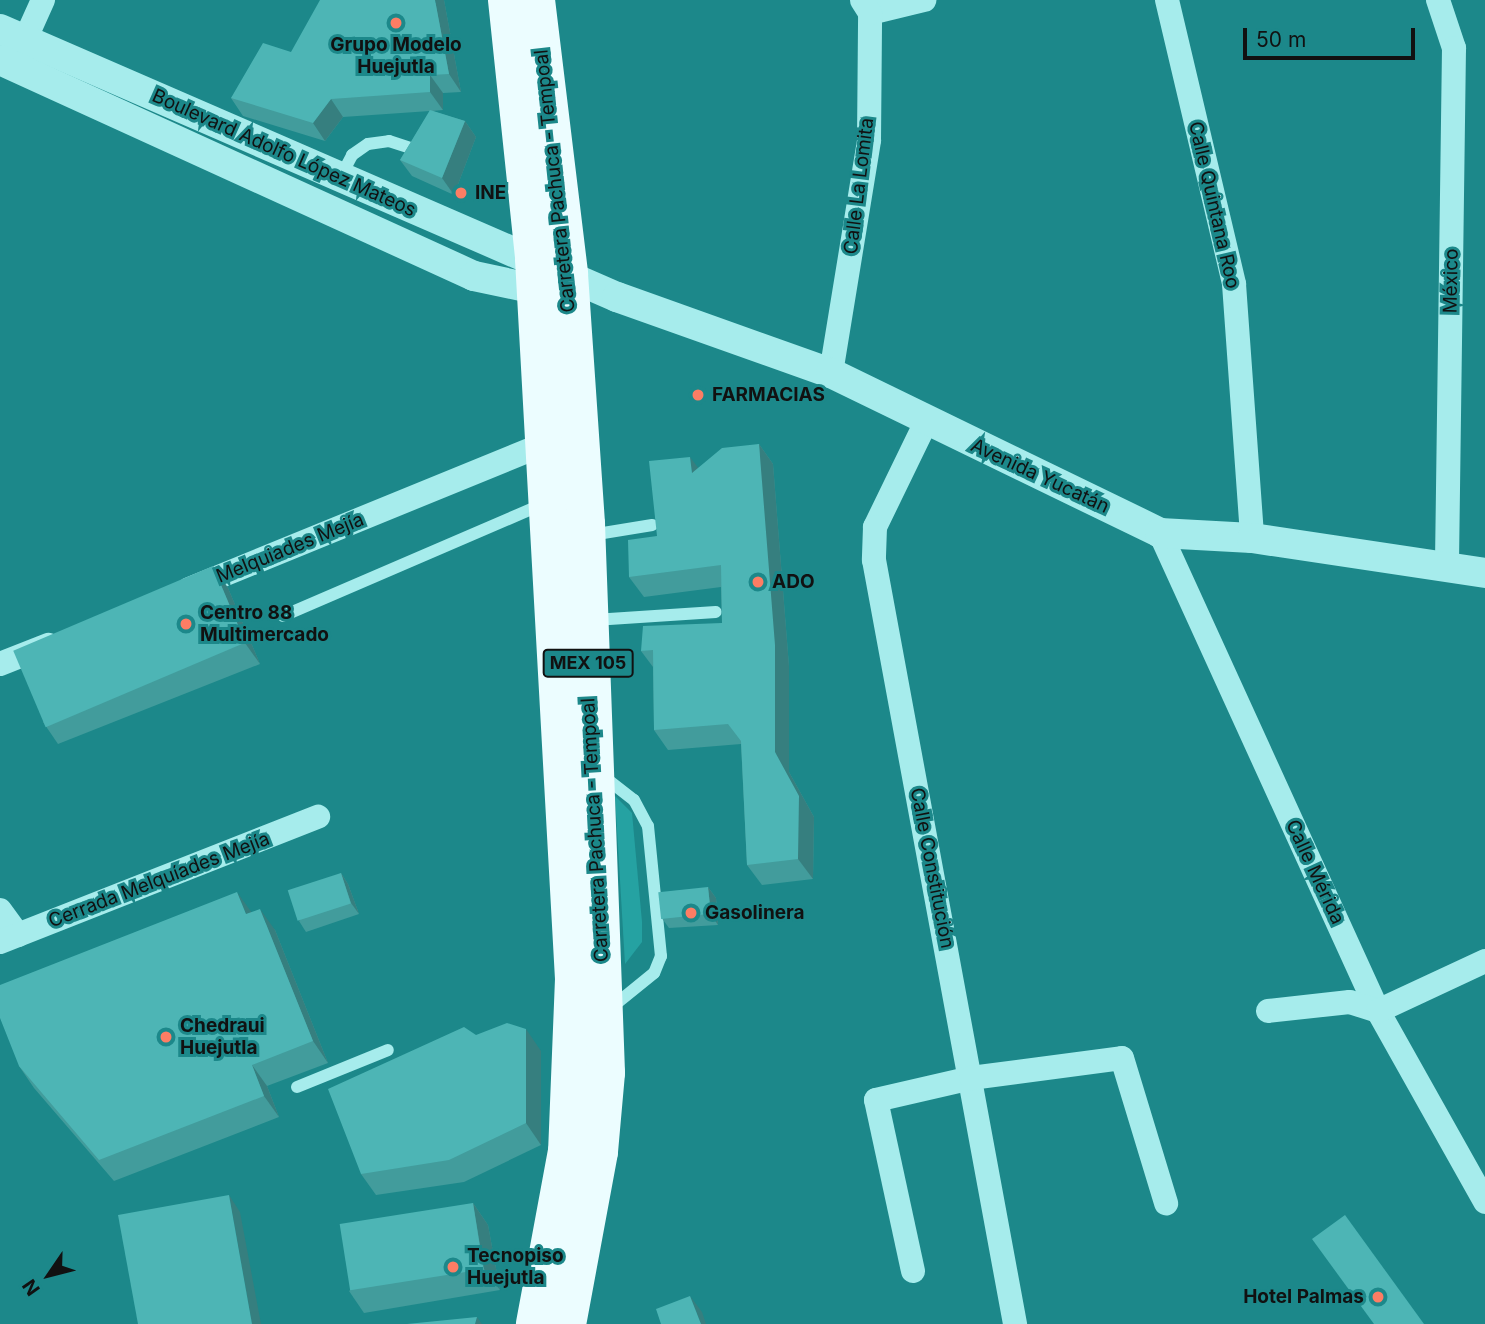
<!DOCTYPE html>
<meta charset="utf-8">
<style>
body{margin:0}
#map{position:relative;width:1485px;height:1324px;overflow:hidden;background:#1c888a;font-family:Inter,sans-serif}
div>[style]{position:absolute}
.green>*{inset:0;background:#25a2a2}
.service>*{height:12px;margin:-6px;padding:0 6px;transform-origin:6px;border-radius:6px;background:#a6ecec}
.minor>*{height:24px;margin:-12px;padding:0 12px;transform-origin:12px;border-radius:12px;background:#a6ecec}
.tertiary>*{height:30px;margin:-15px;padding:0 15px;transform-origin:15px;border-radius:15px;background:#a6ecec}
.primary>*{height:38px;margin:-19px;padding:0 19px;transform-origin:19px;border-radius:19px;background:#ecfdff}
.wall>*{inset:0;background:#429c9c}
.shaded-wall>*{inset:0;background:#367f7f}
.building>*{inset:0;background:#4db5b5;transform-origin:0 0}
.dots>*{width:19px;height:19px;translate:-50% -50%;box-sizing:border-box;border:4px solid #1c888a;border-radius:50%}
span{translate:-50% -50%;white-space:nowrap;text-align:center;line-height:1.15;-webkit-text-stroke:6px #1c888a;paint-order:stroke}
.shield-label span{padding:2px 5px;background:#1c888a;border:2px solid;border-radius:5px;-webkit-text-stroke-width:0}
.shield-label{font-size:18px;color:#111;font-weight:700}
.poi-label{font-size:19px;color:#111;font-weight:700}
.left{translate:0 -50%;text-align:left}
.right{translate:-100% -50%;text-align:right}
.street-label{font-size:19px;color:#111}
.north{position:absolute;left:14px;top:1240px;width:70px;height:70px;-webkit-text-stroke:5px #1c888a;paint-order:stroke;rotate:235deg;font-size:19px;font-weight:700;line-height:28px;text-align:center;color:#111}
.north::after{content:'';display:block;margin:auto;width:24px;height:32px;background:#111;clip-path:polygon(50% 0,100% 100%,50% 72%,0 100%)}
.scale{position:absolute;left:1243px;top:28px;width:172px;height:32px;box-sizing:border-box;border:4px solid #111;border-top:0;padding-left:9px;font-size:21px;line-height:24px;white-space:nowrap;color:#111;-webkit-text-stroke:5px #1c888a;paint-order:stroke}
</style>
<div id="map">
<div class="green">
<i style="clip-path:polygon(615px 796px,632px 813px,642px 922px,642px 942px,625px 964px)"></i>
</div>
<div class="service">
<i style="left:340px;top:178px;width:26px;rotate:-62deg"></i>
<i style="left:352px;top:155px;width:19px;rotate:-35deg"></i>
<i style="left:368px;top:144px;width:21px;rotate:-8deg"></i>
<i style="left:389px;top:141px;width:32px;rotate:18deg"></i>
<i style="left:591px;top:535px;width:62px;rotate:-9.3deg"></i>
<i style="left:283px;top:616px;width:283px;rotate:-23.3deg"></i>
<i style="left:594px;top:620px;width:122px;rotate:-3.8deg"></i>
<i style="left:603px;top:776px;width:39px;rotate:38deg"></i>
<i style="left:634px;top:800px;width:30px;rotate:62deg"></i>
<i style="left:648px;top:826px;width:131px;rotate:84.3deg"></i>
<i style="left:661px;top:956px;width:18px;rotate:112deg"></i>
<i style="left:654px;top:973px;width:55px;rotate:140.9deg"></i>
<i style="left:297px;top:1087px;width:98px;rotate:-22.1deg"></i>
</div>
<div class="minor">
<i style="left:1167px;top:0;width:292px;rotate:76.7deg"></i>
<i style="left:1234px;top:284px;width:255px;rotate:85.9deg"></i>
<i style="left:1438px;top:0;width:51px;rotate:71.6deg"></i>
<i style="left:1454px;top:48px;width:517px;rotate:90.78deg"></i>
<i style="left:870px;top:13px;width:56px;rotate:-13.5deg"></i>
<i style="left:25px;top:40px;width:44px;rotate:-65.8deg"></i>
<i style="left:831px;top:373px;width:236px;rotate:-80.7deg"></i>
<i style="left:869px;top:140px;width:127px;rotate:-89.5deg"></i>
<i style="left:870px;top:13px;width:15px;rotate:-122deg"></i>
<i style="left:926px;top:422px;width:117px;rotate:115.9deg"></i>
<i style="left:875px;top:527px;width:33px;rotate:92deg"></i>
<i style="left:874px;top:560px;width:777px;rotate:79.54deg"></i>
<i style="left:1160px;top:533px;width:525px;rotate:65.48deg"></i>
<i style="left:1378px;top:1011px;width:219px;rotate:60.7deg"></i>
<i style="left:189px;top:589px;width:380px;rotate:-22.2deg"></i>
<i style="left:0;top:664px;width:52px;rotate:-21.6deg"></i>
<i style="left:0;top:910px;width:31px;rotate:54deg"></i>
<i style="left:0;top:942px;width:342px;rotate:-21.5deg"></i>
<i style="left:1268px;top:1011px;width:82px;rotate:-6.3deg"></i>
<i style="left:1350px;top:1002px;width:29px;rotate:18deg"></i>
<i style="left:1378px;top:1011px;width:118px;rotate:-25deg"></i>
<i style="left:913px;top:1271px;width:175px;rotate:-102.2deg"></i>
<i style="left:876px;top:1100px;width:98px;rotate:-13deg"></i>
<i style="left:971px;top:1078px;width:152px;rotate:-7.5deg"></i>
<i style="left:1122px;top:1058px;width:152px;rotate:73.1deg"></i>
</div>
<div class="tertiary">
<i style="left:0;top:29px;width:673px;rotate:23.48deg"></i>
<i style="left:617px;top:297px;width:227px;rotate:19.6deg"></i>
<i style="left:831px;top:373px;width:366px;rotate:25.9deg"></i>
<i style="left:1160px;top:533px;width:92px;rotate:3.1deg"></i>
<i style="left:1252px;top:538px;width:236px;rotate:8.5deg"></i>
<i style="left:0;top:60px;width:521px;rotate:24.5deg"></i>
<i style="left:474px;top:276px;width:82px;rotate:12deg"></i>
</div>
<div class="primary">
<i style="left:507px;top:0;width:260px;rotate:84deg"></i>
<i style="left:534px;top:259px;width:721px;rotate:86.82deg"></i>
<i style="left:574px;top:979px;width:172px;rotate:92.3deg"></i>
<i style="left:567px;top:1151px;width:176px;rotate:100.5deg"></i>
<i style="left:536px;top:0;width:276px;rotate:83.1deg"></i>
<i style="left:569px;top:274px;width:251px;rotate:86.1deg"></i>
<i style="left:586px;top:524px;width:549px;rotate:87.91deg"></i>
<i style="left:606px;top:1073px;width:79px;rotate:95.1deg"></i>
<i style="left:599px;top:1152px;width:175px;rotate:100.5deg"></i>
</div>
<div class="wall">
<i style="clip-path:polygon(444px 0,461px 92px,443px 93px,443px 110px,432px 111px,465px 121px,476px 137px,454px 195px,412px 176px,400px 160px,430px 111px,343px 117px,325px 141px,243px 116px,231px 98px,291px 52px)"></i>
<i style="clip-path:polygon(759px 444px,773px 464px,789px 666px,789px 772px,814px 817px,813px 879px,762px 885px,747px 865px,741px 744px,668px 750px,654px 730px,653px 667px,641px 651px,722px 623px,721px 587px,644px 597px,629px 577px,657px 536px,698px 468px)"></i>
<i style="clip-path:polygon(213px 566px,228px 588px,260px 664px,58px 744px,43px 722px)"></i>
<i style="clip-path:polygon(341px 873px,348px 884px,359px 914px,306px 932px,299px 921px)"></i>
<i style="clip-path:polygon(708px 887px,716px 898px,718px 925px,669px 928px,661px 917px)"></i>
<i style="clip-path:polygon(251px 912px,275px 930px,328px 1063px,267px 1086px,279px 1117px,114px 1181px,34px 1088px,19px 1066px)"></i>
<i style="clip-path:polygon(476px 1035px,541px 1051px,541px 1145px,464px 1182px,376px 1195px,361px 1174px)"></i>
<i style="clip-path:polygon(473px 1203px,488px 1225px,500px 1290px,364px 1313px,349px 1291px)"></i>
</div>
<div class="shaded-wall">
<i style="clip-path:polygon(435px 0,444px 0,461px 92px,449px 74px)"></i>
<i style="clip-path:polygon(430px 75px,443px 93px,443px 110px,430px 92px)"></i>
<i style="clip-path:polygon(331px 99px,343px 117px,325px 141px,313px 123px)"></i>
<i style="clip-path:polygon(465px 121px,476px 137px,454px 195px,442px 178px)"></i>
<i style="clip-path:polygon(759px 444px,773px 464px,789px 666px,789px 772px,814px 817px,813px 879px,798px 859px,775px 752px)"></i>
<i style="clip-path:polygon(690px 457px,705px 477px,692px 473px)"></i>
<i style="clip-path:polygon(213px 566px,228px 588px,260px 664px,245px 643px)"></i>
<i style="clip-path:polygon(341px 873px,348px 884px,359px 914px,351px 903px)"></i>
<i style="clip-path:polygon(708px 887px,716px 898px,718px 925px,711px 914px)"></i>
<i style="clip-path:polygon(237px 892px,252px 913px,246px 914px)"></i>
<i style="clip-path:polygon(260px 909px,275px 930px,328px 1063px,313px 1041px)"></i>
<i style="clip-path:polygon(526px 1029px,541px 1051px,541px 1145px,526px 1123px)"></i>
<i style="clip-path:polygon(252px 1065px,267px 1086px,279px 1117px,264px 1096px)"></i>
<i style="clip-path:polygon(229px 1195px,240px 1212px,261px 1324px,252px 1324px)"></i>
<i style="clip-path:polygon(473px 1203px,488px 1225px,500px 1290px,484px 1269px)"></i>
<i style="clip-path:polygon(690px 1296px,702px 1312px,706px 1324px,701px 1324px)"></i>
<i style="clip-path:polygon(477px 1317px,482px 1324px,475px 1324px)"></i>
</div>
<div class="building">
<i style="clip-path:polygon(320px 0,435px 0,449px 74px,430px 75px,430px 92px,331px 99px,313px 123px,231px 98px,263px 43px,291px 52px)"></i>
<i style="clip-path:polygon(430px 110px,465px 121px,442px 178px,400px 160px)"></i>
<i style="clip-path:polygon(759px 444px,775px 645px,775px 752px,799px 796px,798px 859px,747px 865px,741px 741px,728px 724px,654px 730px,653px 650px,641px 651px,643px 626px,722px 623px,721px 565px,629px 577px,628px 540px,657px 536px,649px 461px,690px 457px,692px 473px,722px 448px)"></i>
<i style="left:213px;top:566px;width:83px;height:217px;rotate:67deg"></i>
<i style="left:341px;top:873px;width:32px;height:56px;rotate:72deg"></i>
<i style="left:708px;top:887px;width:27px;height:50px;rotate:84deg"></i>
<i style="clip-path:polygon(237px 892px,246px 914px,260px 909px,313px 1041px,252px 1065px,264px 1096px,99px 1160px,19px 1066px,0 1018px,0 985px)"></i>
<i style="clip-path:polygon(507px 1023px,526px 1029px,526px 1123px,449px 1160px,361px 1174px,328px 1089px,464px 1027px,476px 1035px)"></i>
<i style="clip-path:polygon(229px 1195px,252px 1324px,138px 1324px,118px 1215px)"></i>
<i style="left:473px;top:1203px;width:67px;height:135px;rotate:81deg"></i>
<i style="clip-path:polygon(1345px 1215px,1424px 1324px,1374px 1324px,1312px 1239px)"></i>
<i style="clip-path:polygon(690px 1296px,701px 1324px,661px 1324px,656px 1309px)"></i>
<i style="clip-path:polygon(477px 1317px,475px 1324px,407px 1324px)"></i>
</div>
<div class="dots">
<i style="left:396px;top:23px;background:#fd7d64"></i>
<i style="left:461px;top:193px;background:#fd7d64"></i>
<i style="left:698px;top:395px;background:#fd7d64"></i>
<i style="left:758px;top:582px;background:#fd7d64"></i>
<i style="left:186px;top:624px;background:#fd7d64"></i>
<i style="left:691px;top:913px;background:#fd7d64"></i>
<i style="left:166px;top:1037px;background:#fd7d64"></i>
<i style="left:453px;top:1267px;background:#fd7d64"></i>
<i style="left:1378px;top:1297px;background:#fd7d64"></i>
</div>
<div class="shield-label">
<span style="left:588px;top:663px">MEX 105</span>
</div>
<div class="poi-label">
<span style="left:396px;top:56px">Grupo Modelo<br>Huejutla</span>
<span class="left" style="left:475px;top:193px">INE</span>
<span class="left" style="left:712px;top:395px">FARMACIAS</span>
<span class="left" style="left:772px;top:582px">ADO</span>
<span class="left" style="left:200px;top:624px">Centro 88<br>Multimercado</span>
<span class="left" style="left:705px;top:913px">Gasolinera</span>
<span class="left" style="left:180px;top:1037px">Chedraui<br>Huejutla</span>
<span class="left" style="left:467px;top:1267px">Tecnopiso<br>Huejutla</span>
<span class="right" style="left:1364px;top:1297px">Hotel Palmas</span>
</div>
<div class="street-label">
<span style="left:284px;top:153px;rotate:24deg">Boulevard Adolfo López Mateos</span>
<span style="left:555px;top:181px;rotate:-96deg">Carretera Pachuca - Tempoal</span>
<span style="left:859px;top:186px;rotate:-83deg">Calle La Lomita</span>
<span style="left:1214px;top:205px;rotate:77deg">Calle Quintana Roo</span>
<span style="left:1451px;top:281px;rotate:-89deg">México</span>
<span style="left:1040px;top:476px;rotate:25deg">Avenida Yucatán</span>
<span style="left:290px;top:548px;rotate:-22deg">Melquiades Mejía</span>
<span style="left:595px;top:830px;rotate:-93deg">Carretera Pachuca - Tempoal</span>
<span style="left:932px;top:868px;rotate:79deg">Calle Constitución</span>
<span style="left:1315px;top:872px;rotate:65deg">Calle Mérida</span>
<span style="left:159px;top:880px;rotate:-21deg">Cerrada Melquíades Mejía</span>
</div>
<div class="north">N</div>
<div class="scale">50 m</div>
</div>
